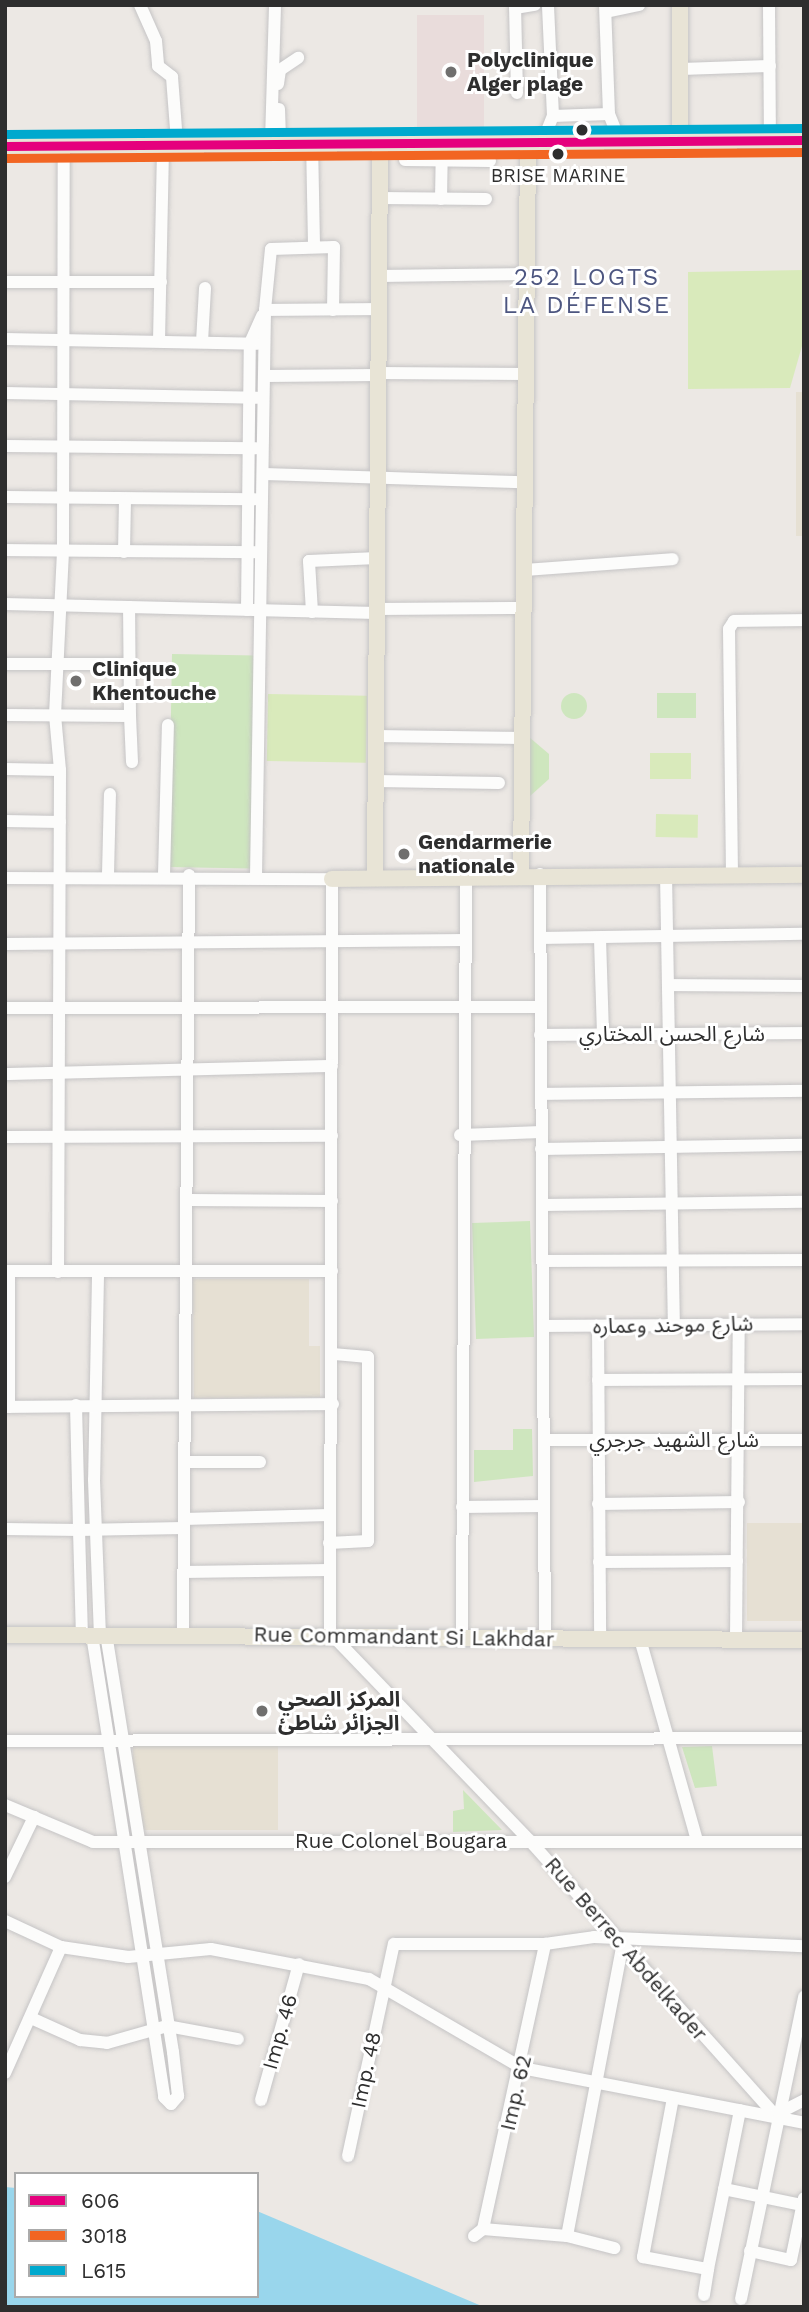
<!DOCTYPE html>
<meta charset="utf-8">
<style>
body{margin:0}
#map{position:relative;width:809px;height:2312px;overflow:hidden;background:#ece8e4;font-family:"Work Sans","Noto Sans Arabic",sans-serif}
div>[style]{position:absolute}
.education>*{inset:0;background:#e6e0d3;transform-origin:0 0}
.medical>*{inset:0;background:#e9dcdb;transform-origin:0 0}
.green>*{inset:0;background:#cee6be;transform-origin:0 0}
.round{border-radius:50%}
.pitch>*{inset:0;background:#d9eabb;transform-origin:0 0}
.water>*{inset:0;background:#99d6ec}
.roads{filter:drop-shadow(0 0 2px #c5c4c5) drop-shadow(0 0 2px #c5c4c5)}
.minor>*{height:12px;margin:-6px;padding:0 6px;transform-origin:6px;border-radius:6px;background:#fcfcfb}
.major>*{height:16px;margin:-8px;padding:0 8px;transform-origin:8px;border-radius:8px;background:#e8e4d6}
.bus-1>*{height:9px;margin:-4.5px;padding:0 4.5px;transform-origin:4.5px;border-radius:4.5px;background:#e5007d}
.bus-2>*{height:9px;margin:-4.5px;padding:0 4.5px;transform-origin:4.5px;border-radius:4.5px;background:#f26522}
.bus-3>*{height:9px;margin:-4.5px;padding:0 4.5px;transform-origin:4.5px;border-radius:4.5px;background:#00a9ce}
.dots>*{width:19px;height:19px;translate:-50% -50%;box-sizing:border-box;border:4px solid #fff;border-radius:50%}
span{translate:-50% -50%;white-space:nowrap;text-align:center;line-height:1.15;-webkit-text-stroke:6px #fff;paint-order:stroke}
.bus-label{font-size:19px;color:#2e2e2e}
.poi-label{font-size:21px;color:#2e2e2e;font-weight:700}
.left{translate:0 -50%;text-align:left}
.street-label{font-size:21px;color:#2e2e2e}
.quarter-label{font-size:24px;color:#4d5680;letter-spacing:2px}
.frame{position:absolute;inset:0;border:7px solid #2e2e2e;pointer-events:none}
.legend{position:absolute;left:14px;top:2172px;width:245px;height:126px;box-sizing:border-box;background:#fff;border:2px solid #ababab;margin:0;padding:9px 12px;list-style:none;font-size:21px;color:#2e2e2e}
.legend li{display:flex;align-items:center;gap:14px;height:35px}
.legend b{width:35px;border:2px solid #ababab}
</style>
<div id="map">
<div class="education">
<i style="left:804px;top:392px;width:144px;height:8px;rotate:90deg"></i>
<i style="clip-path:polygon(193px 1279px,309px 1279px,309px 1346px,320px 1346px,320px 1397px,194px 1398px)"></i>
<i style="left:804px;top:1523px;width:98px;height:57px;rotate:90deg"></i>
<i style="left:278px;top:1745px;width:85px;height:145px;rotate:90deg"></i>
</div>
<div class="medical">
<i style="left:417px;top:15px;width:67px;height:115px"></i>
</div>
<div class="green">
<i style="left:172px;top:654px;width:83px;height:213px;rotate:1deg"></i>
<i class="round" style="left:561px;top:693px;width:26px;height:26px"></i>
<i style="left:657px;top:693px;width:39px;height:25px"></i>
<i style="clip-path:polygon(529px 737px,549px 754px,549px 779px,529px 797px)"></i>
<i style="left:530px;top:1221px;width:116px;height:58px;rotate:88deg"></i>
<i style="clip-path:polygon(513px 1429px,532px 1429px,533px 1476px,474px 1482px,474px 1450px,513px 1450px)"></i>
<i style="clip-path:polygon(712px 1746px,717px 1786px,695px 1788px,682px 1747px)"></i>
<i style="clip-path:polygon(463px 1790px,502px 1830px,453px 1832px,453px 1811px,464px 1809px)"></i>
</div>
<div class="pitch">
<i style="clip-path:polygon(804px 270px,804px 339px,790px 388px,688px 389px,688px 272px)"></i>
<i style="left:268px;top:694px;width:99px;height:67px;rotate:1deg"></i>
<i style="left:650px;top:753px;width:41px;height:26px"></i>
<i style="left:656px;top:814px;width:42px;height:23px;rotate:1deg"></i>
</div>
<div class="water">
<i style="clip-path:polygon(5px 2187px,16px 2188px,16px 2296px,257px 2296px,257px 2211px,484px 2307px,5px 2307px)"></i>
</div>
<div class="roads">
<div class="minor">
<i style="left:140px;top:5px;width:39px;rotate:66deg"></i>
<i style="left:156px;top:41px;width:25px;rotate:85deg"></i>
<i style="left:158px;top:66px;width:18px;rotate:38deg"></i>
<i style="left:172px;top:77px;width:65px;rotate:85.6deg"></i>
<i style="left:605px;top:5px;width:109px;rotate:87.9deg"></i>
<i style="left:609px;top:114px;width:29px;rotate:68deg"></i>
<i style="left:769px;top:5px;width:136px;rotate:89.6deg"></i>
<i style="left:606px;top:12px;width:34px;rotate:-12deg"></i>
<i style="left:680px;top:69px;width:90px;rotate:-1.9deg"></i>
<i style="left:278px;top:84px;width:14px;rotate:-82deg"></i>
<i style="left:280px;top:70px;width:22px;rotate:-34deg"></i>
<i style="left:517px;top:93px;width:85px;rotate:-91.3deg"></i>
<i style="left:515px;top:8px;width:20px;rotate:-9deg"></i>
<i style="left:279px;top:109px;width:31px;rotate:88deg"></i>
<i style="left:553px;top:116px;width:56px;rotate:-2deg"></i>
<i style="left:271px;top:141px;width:134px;rotate:-88.3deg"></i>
<i style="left:312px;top:141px;width:106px;rotate:88.9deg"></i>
<i style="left:542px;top:143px;width:29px;rotate:-68deg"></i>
<i style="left:553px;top:116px;width:111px;rotate:-92.6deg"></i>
<i style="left:405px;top:160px;width:85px;rotate:0.7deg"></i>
<i style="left:380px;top:198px;width:106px;rotate:0.5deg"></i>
<i style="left:441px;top:199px;width:39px;rotate:-89deg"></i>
<i style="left:379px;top:276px;width:147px;rotate:-0.8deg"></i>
<i style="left:5px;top:282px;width:156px"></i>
<i style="left:265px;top:310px;width:114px;rotate:-0.5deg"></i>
<i style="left:5px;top:339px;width:252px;rotate:1.1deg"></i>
<i style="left:159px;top:341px;width:198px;rotate:-88.8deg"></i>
<i style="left:202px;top:342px;width:54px;rotate:-86.8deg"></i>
<i style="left:378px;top:373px;width:147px;rotate:0.4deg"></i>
<i style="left:265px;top:376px;width:113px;rotate:-0.5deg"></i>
<i style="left:5px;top:393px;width:252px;rotate:1.1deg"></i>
<i style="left:5px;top:446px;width:251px;rotate:0.5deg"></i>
<i style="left:263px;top:474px;width:261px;rotate:1.8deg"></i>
<i style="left:5px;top:497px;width:250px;rotate:0.5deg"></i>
<i style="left:5px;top:550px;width:250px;rotate:0.5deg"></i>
<i style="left:124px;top:552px;width:52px;rotate:-88.9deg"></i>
<i style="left:524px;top:570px;width:149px;rotate:-4.2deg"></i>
<i style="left:5px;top:604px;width:372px;rotate:1.4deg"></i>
<i style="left:377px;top:609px;width:146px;rotate:-0.4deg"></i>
<i style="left:247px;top:610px;width:267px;rotate:-89.4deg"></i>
<i style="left:250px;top:343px;width:30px;rotate:-66deg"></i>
<i style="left:312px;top:612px;width:51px;rotate:-93.4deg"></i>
<i style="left:309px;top:561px;width:68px;rotate:-2.5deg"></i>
<i style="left:5px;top:664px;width:124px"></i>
<i style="left:5px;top:715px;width:125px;rotate:0.5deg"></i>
<i style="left:130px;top:716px;width:109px;rotate:-90.5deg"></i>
<i style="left:130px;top:716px;width:46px;rotate:87.5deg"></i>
<i style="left:376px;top:736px;width:146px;rotate:0.8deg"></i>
<i style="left:5px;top:769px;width:55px;rotate:1deg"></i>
<i style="left:376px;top:781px;width:123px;rotate:0.9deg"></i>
<i style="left:5px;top:821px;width:55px;rotate:1deg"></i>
<i style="left:108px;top:874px;width:80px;rotate:-88.6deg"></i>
<i style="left:540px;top:874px;width:764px;rotate:89.63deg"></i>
<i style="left:666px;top:874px;width:451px;rotate:89deg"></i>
<i style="left:164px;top:875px;width:150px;rotate:-88.5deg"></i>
<i style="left:732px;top:875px;width:246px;rotate:-90.7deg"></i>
<i style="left:729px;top:629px;width:9px;rotate:-58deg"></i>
<i style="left:734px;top:621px;width:70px;rotate:-0.8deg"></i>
<i style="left:256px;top:877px;width:567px;rotate:-89.09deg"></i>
<i style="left:265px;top:310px;width:61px;rotate:-84.4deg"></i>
<i style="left:271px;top:249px;width:63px;rotate:-1.8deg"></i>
<i style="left:334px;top:247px;width:63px;rotate:90.9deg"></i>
<i style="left:5px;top:878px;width:327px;rotate:0.2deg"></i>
<i style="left:332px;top:879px;width:754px;rotate:90.15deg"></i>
<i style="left:330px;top:1633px;width:289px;rotate:46.1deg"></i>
<i style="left:530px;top:1841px;width:368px;rotate:48.2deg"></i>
<i style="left:540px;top:938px;width:264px;rotate:-0.9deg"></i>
<i style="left:600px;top:939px;width:95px;rotate:88.2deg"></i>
<i style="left:5px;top:944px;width:461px;rotate:-0.5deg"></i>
<i style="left:668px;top:985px;width:136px;rotate:0.4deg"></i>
<i style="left:5px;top:1008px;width:536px;rotate:-0.11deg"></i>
<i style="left:540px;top:1035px;width:264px;rotate:-0.4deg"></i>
<i style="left:5px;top:1074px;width:327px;rotate:-1.4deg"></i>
<i style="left:541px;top:1094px;width:263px;rotate:-0.7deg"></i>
<i style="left:460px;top:1135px;width:81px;rotate:-2.1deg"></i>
<i style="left:5px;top:1137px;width:327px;rotate:-0.2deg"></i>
<i style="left:541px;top:1149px;width:263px;rotate:-0.9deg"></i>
<i style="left:189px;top:1200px;width:143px;rotate:0.4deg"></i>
<i style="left:542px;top:1205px;width:262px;rotate:-0.7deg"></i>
<i style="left:542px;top:1261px;width:262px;rotate:-0.2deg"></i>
<i style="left:5px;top:1271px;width:327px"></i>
<i style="left:58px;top:1272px;width:502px;rotate:-89.77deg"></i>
<i style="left:60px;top:770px;width:55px;rotate:-95.2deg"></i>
<i style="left:55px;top:715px;width:164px;rotate:-87.2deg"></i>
<i style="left:63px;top:551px;width:406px;rotate:-89.9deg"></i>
<i style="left:98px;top:1276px;width:204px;rotate:91.1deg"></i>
<i style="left:94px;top:1480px;width:156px;rotate:87.8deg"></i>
<i style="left:543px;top:1326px;width:261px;rotate:-0.4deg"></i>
<i style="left:598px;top:1327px;width:312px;rotate:89.6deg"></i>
<i style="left:598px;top:1380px;width:206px;rotate:-0.3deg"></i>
<i style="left:76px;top:1405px;width:125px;rotate:88.6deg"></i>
<i style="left:79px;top:1530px;width:104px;rotate:-1.1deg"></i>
<i style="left:5px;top:1407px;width:328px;rotate:-0.5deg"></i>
<i style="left:9px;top:1407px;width:135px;rotate:-90deg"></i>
<i style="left:544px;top:1440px;width:260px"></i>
<i style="left:184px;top:1462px;width:76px"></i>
<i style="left:598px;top:1504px;width:141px;rotate:-0.8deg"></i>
<i style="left:462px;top:1507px;width:82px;rotate:-0.7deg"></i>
<i style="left:184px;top:1519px;width:145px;rotate:-1.6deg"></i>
<i style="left:5px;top:1529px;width:74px;rotate:0.8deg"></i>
<i style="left:79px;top:1530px;width:105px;rotate:88.4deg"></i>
<i style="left:329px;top:1543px;width:39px;rotate:-3deg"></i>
<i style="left:368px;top:1541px;width:184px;rotate:-90deg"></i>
<i style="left:368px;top:1357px;width:36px;rotate:-175deg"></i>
<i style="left:599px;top:1562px;width:138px;rotate:-0.4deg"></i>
<i style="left:183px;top:1572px;width:146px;rotate:-0.8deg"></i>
<i style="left:92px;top:1635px;width:468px;rotate:81.1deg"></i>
<i style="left:164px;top:2097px;width:10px;rotate:45deg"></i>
<i style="left:171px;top:2104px;width:11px;rotate:-49deg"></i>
<i style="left:178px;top:2096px;width:44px;rotate:-96.5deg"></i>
<i style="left:173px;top:2052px;width:422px;rotate:-99.1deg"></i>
<i style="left:462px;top:1635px;width:760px;rotate:-89.7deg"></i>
<i style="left:183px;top:1636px;width:761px;rotate:-89.55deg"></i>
<i style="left:640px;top:1639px;width:210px;rotate:74.2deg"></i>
<i style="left:736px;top:1639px;width:315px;rotate:-89.5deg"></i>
<i style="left:5px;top:1741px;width:799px;rotate:-0.22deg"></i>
<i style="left:5px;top:1805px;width:95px;rotate:22.8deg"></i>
<i style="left:93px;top:1842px;width:711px"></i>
<i style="left:5px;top:1877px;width:67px;rotate:-64.2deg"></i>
<i style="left:5px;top:1921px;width:62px;rotate:24.9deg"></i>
<i style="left:61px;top:1947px;width:68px;rotate:8.5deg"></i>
<i style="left:128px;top:1957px;width:83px;rotate:-5.5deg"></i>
<i style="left:211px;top:1949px;width:161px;rotate:10.8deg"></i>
<i style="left:369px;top:1979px;width:177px;rotate:30.2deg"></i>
<i style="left:522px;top:2068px;width:287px;rotate:11deg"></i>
<i style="left:31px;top:2018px;width:54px;rotate:24.2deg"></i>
<i style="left:80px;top:2040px;width:27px;rotate:6deg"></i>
<i style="left:107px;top:2043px;width:62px;rotate:-15.8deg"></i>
<i style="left:167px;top:2026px;width:72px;rotate:10.4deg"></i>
<i style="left:5px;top:2073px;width:138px;rotate:-66deg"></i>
<i style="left:673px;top:2098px;width:162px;rotate:100.7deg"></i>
<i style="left:643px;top:2257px;width:66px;rotate:10.5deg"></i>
<i style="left:708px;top:2269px;width:162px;rotate:-78.6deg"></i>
<i style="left:261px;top:2100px;width:141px;rotate:-74.4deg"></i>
<i style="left:775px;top:2115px;width:33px;rotate:-27deg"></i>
<i style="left:348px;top:2156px;width:217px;rotate:-77.8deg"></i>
<i style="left:394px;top:1944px;width:151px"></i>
<i style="left:545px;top:1944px;width:49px;rotate:-8.1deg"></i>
<i style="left:594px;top:1937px;width:210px;rotate:2.5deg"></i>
<i style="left:724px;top:2189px;width:80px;rotate:11.6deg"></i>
<i style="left:483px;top:2229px;width:84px;rotate:4.8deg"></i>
<i style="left:567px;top:2236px;width:49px;rotate:14.3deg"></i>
<i style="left:474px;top:2236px;width:11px;rotate:-38deg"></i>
<i style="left:483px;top:2229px;width:292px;rotate:-77.7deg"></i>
<i style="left:567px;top:2236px;width:298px;rotate:-79.2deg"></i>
<i style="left:750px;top:2251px;width:42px;rotate:12.4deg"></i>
<i style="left:791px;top:2260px;width:63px;rotate:-78.2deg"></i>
<i style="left:704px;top:2295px;width:26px;rotate:-81deg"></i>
<i style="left:741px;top:2299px;width:309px;rotate:-78.2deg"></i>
</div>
<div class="major">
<i style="left:680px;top:5px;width:136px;rotate:90deg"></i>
<i style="left:5px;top:146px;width:799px;rotate:-0.43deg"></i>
<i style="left:521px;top:874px;width:731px;rotate:-89.45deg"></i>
<i style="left:375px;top:877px;width:736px;rotate:-89.61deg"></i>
<i style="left:332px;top:879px;width:472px;rotate:-0.5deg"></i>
<i style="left:5px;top:1635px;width:799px;rotate:0.36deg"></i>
</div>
</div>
<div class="bus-1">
<i style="left:5px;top:146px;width:799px;rotate:-0.43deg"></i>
</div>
<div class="bus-2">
<i style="left:5px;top:158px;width:799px;rotate:-0.43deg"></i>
</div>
<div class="bus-3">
<i style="left:5px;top:134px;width:799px;rotate:-0.43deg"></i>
</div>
<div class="dots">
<i style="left:451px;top:72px;background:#706f6e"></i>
<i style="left:582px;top:130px;background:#2e2e2e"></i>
<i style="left:558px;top:154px;background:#2e2e2e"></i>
<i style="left:76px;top:681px;background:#706f6e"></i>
<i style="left:404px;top:854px;background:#706f6e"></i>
<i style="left:262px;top:1711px;background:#706f6e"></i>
</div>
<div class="bus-label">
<span style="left:558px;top:176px">BRISE MARINE</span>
</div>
<div class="poi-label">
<span class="left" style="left:467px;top:72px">Polyclinique<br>Alger plage</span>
<span class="left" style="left:92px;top:681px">Clinique<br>Khentouche</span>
<span class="left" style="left:418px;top:854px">Gendarmerie<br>nationale</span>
<span class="left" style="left:278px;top:1711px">المركز الصحي<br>الجزائر شاطئ</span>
</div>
<div class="street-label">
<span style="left:672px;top:1034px">شارع الحسن المختاري</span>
<span style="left:673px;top:1325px;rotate:-1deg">شارع موحند وعماره</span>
<span style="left:674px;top:1440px">شارع الشهيد جرجري</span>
<span style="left:404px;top:1637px;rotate:1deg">Rue Commandant Si Lakhdar</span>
<span style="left:401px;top:1841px">Rue Colonel Bougara</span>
<span style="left:626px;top:1949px;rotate:49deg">Rue Berrec Abdelkader</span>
<span style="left:280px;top:2032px;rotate:-74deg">Imp. 46</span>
<span style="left:366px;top:2070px;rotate:-78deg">Imp. 48</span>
<span style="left:516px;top:2093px;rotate:-77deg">Imp. 62</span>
</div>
<div class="quarter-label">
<span style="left:587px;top:292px">252 LOGTS<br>LA DÉFENSE</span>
</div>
<div class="frame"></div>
<ul class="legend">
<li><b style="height:9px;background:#e5007d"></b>606</li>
<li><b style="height:9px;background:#f26522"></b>3018</li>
<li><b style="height:9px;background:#00a9ce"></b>L615</li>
</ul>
</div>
